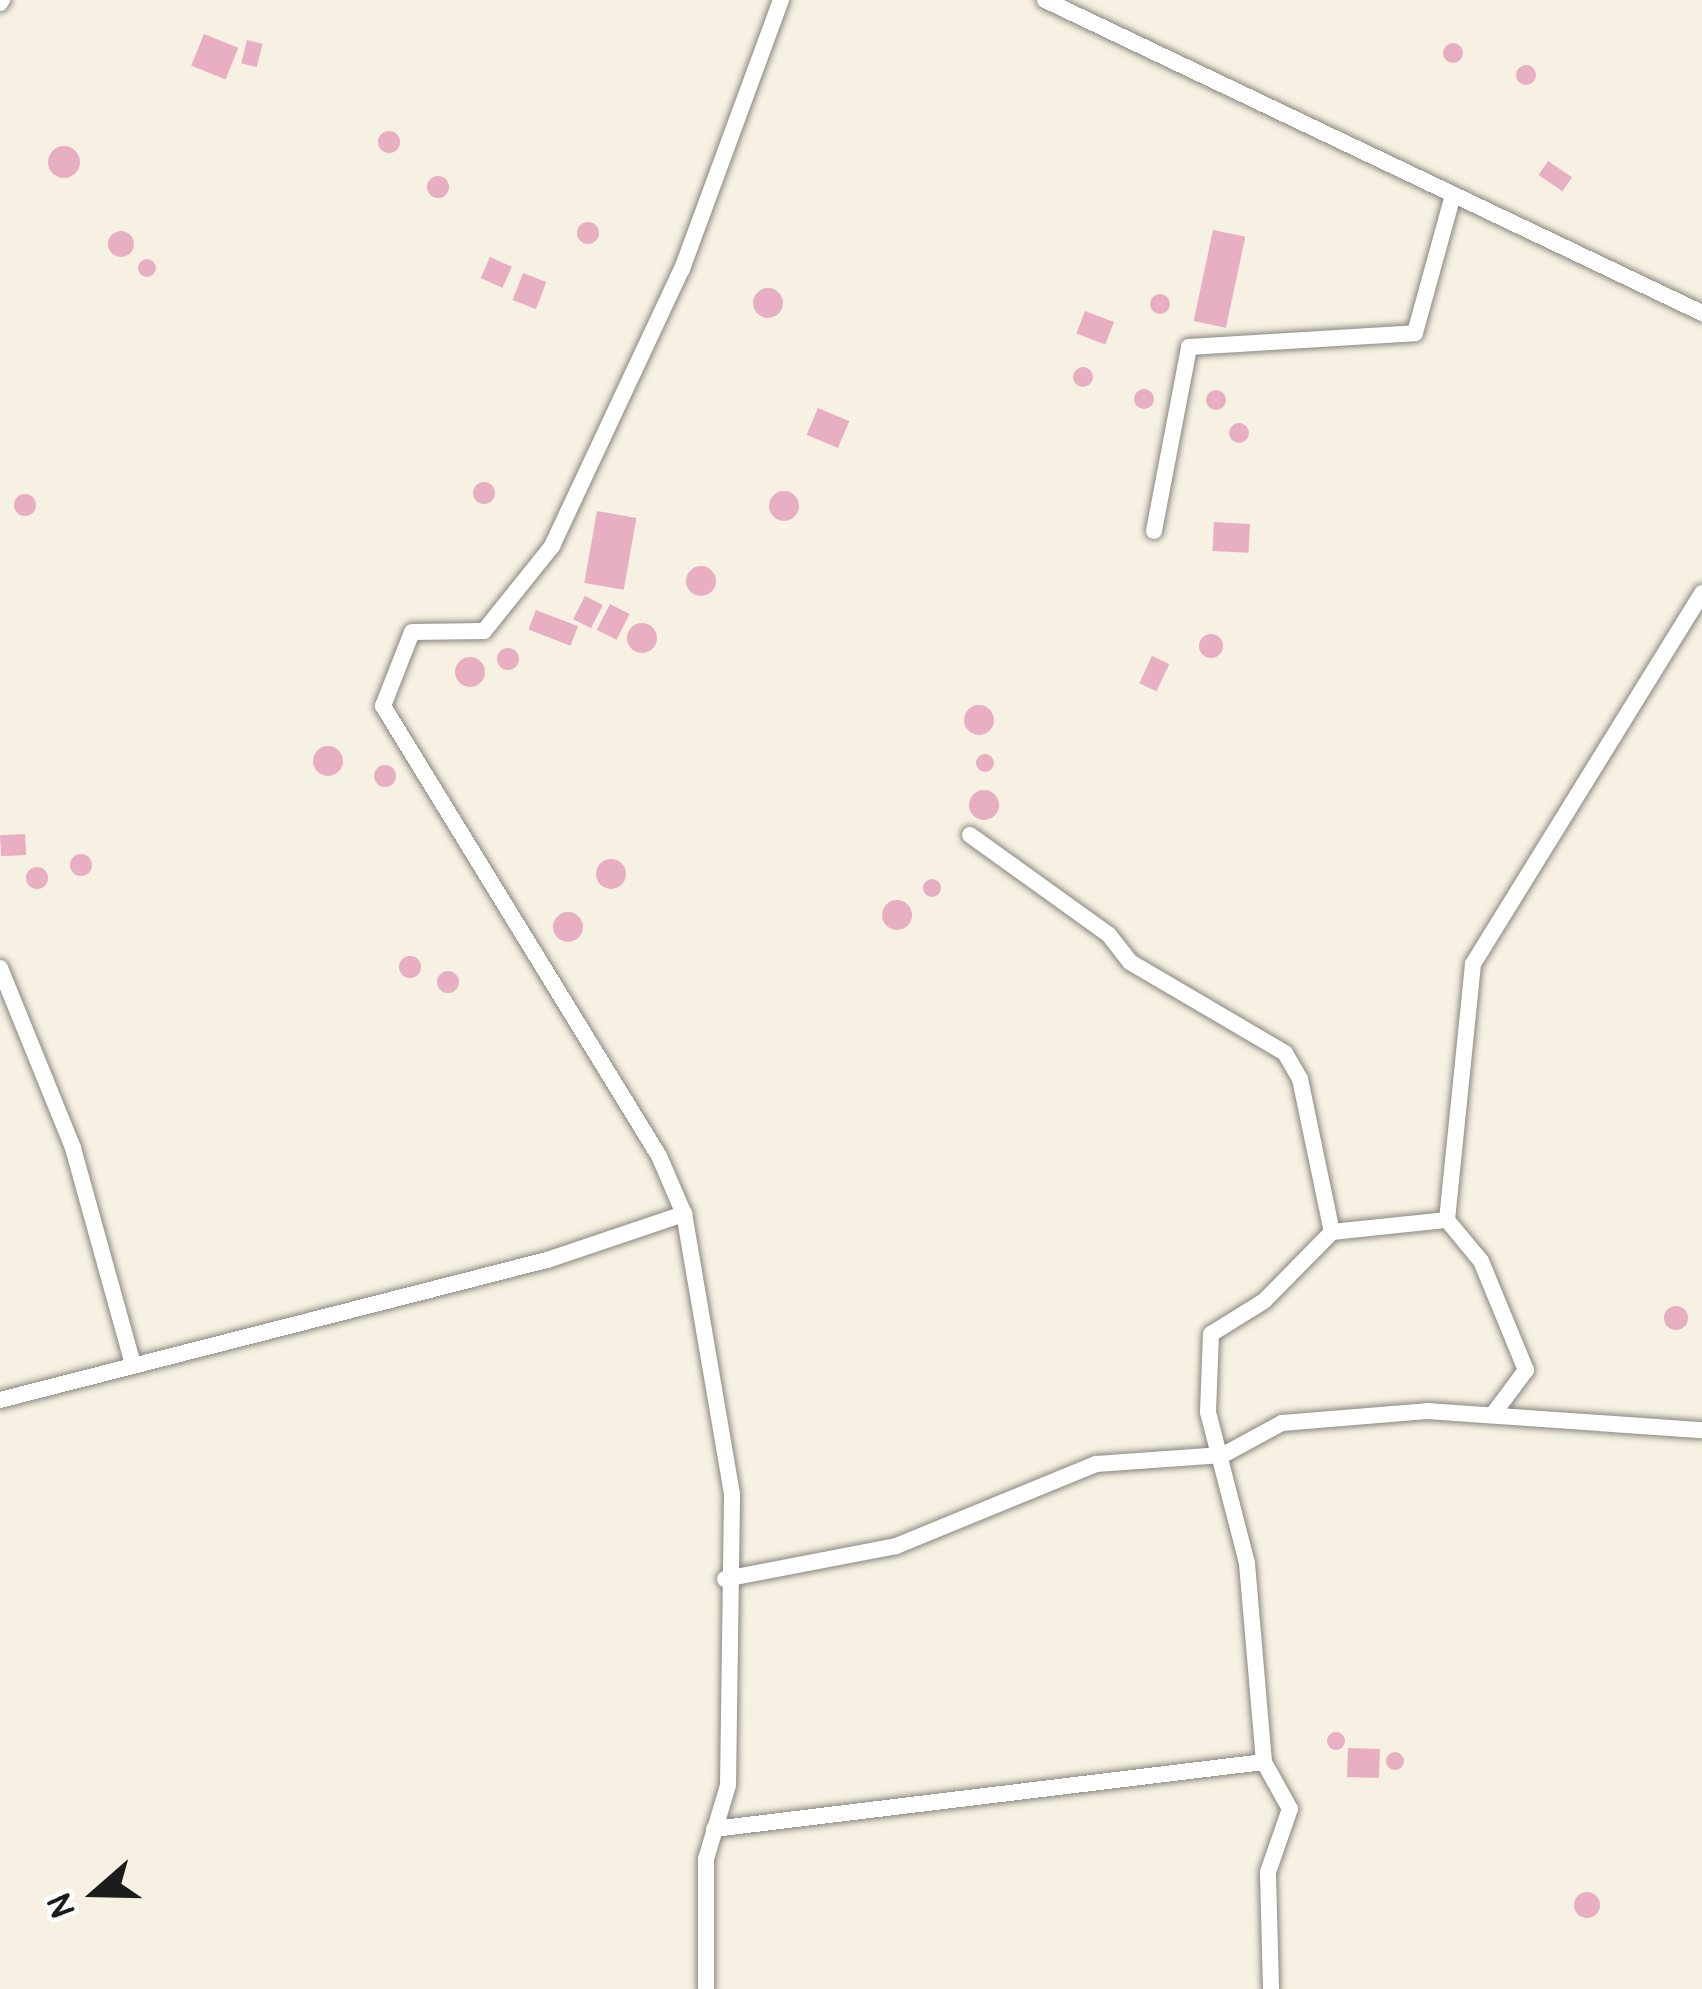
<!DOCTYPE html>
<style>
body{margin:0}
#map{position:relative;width:1702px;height:1989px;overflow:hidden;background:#f6f1e2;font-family:Pangolin,sans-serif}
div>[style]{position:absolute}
.building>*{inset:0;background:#e7afc1;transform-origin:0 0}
.round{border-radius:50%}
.roads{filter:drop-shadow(0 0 3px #89867f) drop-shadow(0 0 3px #89867f)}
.minor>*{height:16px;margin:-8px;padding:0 8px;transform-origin:8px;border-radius:8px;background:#fff}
span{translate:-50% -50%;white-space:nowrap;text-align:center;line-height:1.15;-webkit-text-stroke:10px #fff;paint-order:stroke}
.north{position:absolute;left:36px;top:1833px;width:120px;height:120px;-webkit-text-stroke:9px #fff;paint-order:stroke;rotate:250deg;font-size:33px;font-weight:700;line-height:48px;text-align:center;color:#1c1c1c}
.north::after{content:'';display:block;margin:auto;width:42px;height:54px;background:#1c1c1c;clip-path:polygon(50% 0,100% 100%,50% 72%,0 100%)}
</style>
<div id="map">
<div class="building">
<i style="left:204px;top:34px;width:37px;height:34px;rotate:22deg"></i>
<i style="left:247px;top:40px;width:16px;height:24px;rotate:14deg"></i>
<i class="round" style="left:1443px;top:43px;width:20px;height:20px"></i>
<i class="round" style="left:1516px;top:65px;width:20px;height:20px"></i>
<i class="round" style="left:378px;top:131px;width:22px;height:22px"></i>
<i class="round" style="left:48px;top:146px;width:32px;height:32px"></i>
<i style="left:1548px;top:161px;width:29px;height:17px;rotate:34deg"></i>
<i class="round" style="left:427px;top:176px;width:22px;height:22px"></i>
<i class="round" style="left:577px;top:222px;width:22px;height:22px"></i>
<i style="left:1213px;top:230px;width:33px;height:93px;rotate:12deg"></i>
<i class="round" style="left:108px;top:231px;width:26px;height:26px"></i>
<i style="left:490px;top:257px;width:24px;height:23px;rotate:24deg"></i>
<i class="round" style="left:138px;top:259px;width:18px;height:18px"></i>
<i style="left:523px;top:273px;width:25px;height:29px;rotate:21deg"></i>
<i class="round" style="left:753px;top:288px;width:30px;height:30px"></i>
<i class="round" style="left:1150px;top:294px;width:20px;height:20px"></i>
<i style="left:1085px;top:311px;width:31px;height:24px;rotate:21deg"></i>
<i class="round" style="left:1073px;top:367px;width:20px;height:20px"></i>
<i class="round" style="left:1134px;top:389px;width:20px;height:20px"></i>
<i class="round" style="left:1206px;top:390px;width:20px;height:20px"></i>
<i style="left:818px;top:408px;width:34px;height:29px;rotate:23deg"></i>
<i class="round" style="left:1229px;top:423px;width:20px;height:20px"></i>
<i class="round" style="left:473px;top:482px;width:22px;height:22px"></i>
<i class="round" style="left:769px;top:491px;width:30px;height:30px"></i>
<i class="round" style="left:14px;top:494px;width:22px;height:22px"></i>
<i style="left:597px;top:511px;width:40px;height:73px;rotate:10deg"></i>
<i style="left:1214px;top:522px;width:36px;height:29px;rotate:3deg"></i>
<i class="round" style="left:686px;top:566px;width:30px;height:30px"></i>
<i style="left:585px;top:596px;width:20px;height:26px;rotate:27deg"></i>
<i style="left:610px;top:604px;width:22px;height:29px;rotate:27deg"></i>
<i style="left:536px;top:610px;width:45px;height:21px;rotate:21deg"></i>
<i class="round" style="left:627px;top:623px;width:30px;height:30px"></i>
<i class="round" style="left:1199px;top:634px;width:24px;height:24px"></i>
<i class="round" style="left:497px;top:648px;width:22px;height:22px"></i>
<i style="left:1152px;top:656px;width:19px;height:30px;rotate:25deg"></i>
<i class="round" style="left:455px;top:657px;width:30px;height:30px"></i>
<i class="round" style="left:964px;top:705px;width:30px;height:30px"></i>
<i class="round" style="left:313px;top:746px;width:30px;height:30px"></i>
<i class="round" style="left:976px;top:754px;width:18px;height:18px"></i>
<i class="round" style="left:374px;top:765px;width:22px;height:22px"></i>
<i class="round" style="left:969px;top:790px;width:30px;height:30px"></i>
<i style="left:25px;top:834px;width:21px;height:25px;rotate:87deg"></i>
<i class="round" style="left:70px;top:854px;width:22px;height:22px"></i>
<i class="round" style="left:596px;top:859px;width:30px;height:30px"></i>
<i class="round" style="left:26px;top:867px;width:22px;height:22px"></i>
<i class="round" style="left:923px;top:879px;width:18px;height:18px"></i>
<i class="round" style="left:882px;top:900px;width:30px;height:30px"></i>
<i class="round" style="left:553px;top:912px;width:30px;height:30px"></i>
<i class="round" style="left:399px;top:956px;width:22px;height:22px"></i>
<i class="round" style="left:437px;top:971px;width:22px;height:22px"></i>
<i class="round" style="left:1664px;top:1306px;width:24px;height:24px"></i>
<i class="round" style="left:1327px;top:1732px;width:18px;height:18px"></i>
<i style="left:1348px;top:1748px;width:32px;height:29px;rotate:2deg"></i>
<i class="round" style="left:1386px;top:1752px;width:18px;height:18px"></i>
<i class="round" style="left:1574px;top:1892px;width:26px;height:26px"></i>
</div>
<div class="roads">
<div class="minor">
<i style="left:1045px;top:0;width:728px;rotate:25.47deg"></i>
<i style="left:0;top:3px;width:4px;rotate:-56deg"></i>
<i style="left:1154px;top:531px;width:187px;rotate:-79.2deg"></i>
<i style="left:1189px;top:347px;width:226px;rotate:-3.5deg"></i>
<i style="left:1415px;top:333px;width:143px;rotate:-74.6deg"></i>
<i style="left:970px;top:835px;width:171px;rotate:35.7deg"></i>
<i style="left:1109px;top:935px;width:34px;rotate:52deg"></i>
<i style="left:1130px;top:962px;width:180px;rotate:30.4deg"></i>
<i style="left:1285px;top:1053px;width:30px;rotate:60deg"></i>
<i style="left:1300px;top:1079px;width:156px;rotate:78.2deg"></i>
<i style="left:0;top:968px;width:194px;rotate:67.9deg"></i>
<i style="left:73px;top:1148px;width:225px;rotate:74.5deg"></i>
<i style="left:1447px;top:1220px;width:257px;rotate:-84.2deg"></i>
<i style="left:1473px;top:964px;width:436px;rotate:-58.3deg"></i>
<i style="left:0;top:1400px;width:565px;rotate:-14.36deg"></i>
<i style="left:547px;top:1260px;width:145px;rotate:-18.6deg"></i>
<i style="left:725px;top:1579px;width:174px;rotate:-10.9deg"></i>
<i style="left:896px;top:1546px;width:216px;rotate:-22.3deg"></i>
<i style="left:1096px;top:1464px;width:127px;rotate:-4.1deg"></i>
<i style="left:1223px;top:1455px;width:67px;rotate:-28.5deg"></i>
<i style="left:1282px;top:1423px;width:145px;rotate:-4.7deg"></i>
<i style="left:1427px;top:1411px;width:276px;rotate:4deg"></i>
<i style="left:714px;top:1829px;width:554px;rotate:-6.95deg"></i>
<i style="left:706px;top:1989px;width:130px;rotate:-90deg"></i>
<i style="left:706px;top:1859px;width:77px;rotate:-73.4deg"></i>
<i style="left:728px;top:1785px;width:291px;rotate:-89.2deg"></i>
<i style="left:732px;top:1494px;width:284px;rotate:-99.7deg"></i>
<i style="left:684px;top:1214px;width:63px;rotate:-113.3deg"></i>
<i style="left:659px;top:1156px;width:528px;rotate:-121.52deg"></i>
<i style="left:383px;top:706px;width:79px;rotate:-68.6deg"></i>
<i style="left:412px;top:632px;width:72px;rotate:-0.8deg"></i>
<i style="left:484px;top:631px;width:109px;rotate:-51.3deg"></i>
<i style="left:552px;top:546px;width:306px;rotate:-64.9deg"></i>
<i style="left:682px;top:269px;width:287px;rotate:-69.8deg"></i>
<i style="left:1271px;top:1989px;width:117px;rotate:-91.5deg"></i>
<i style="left:1268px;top:1872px;width:67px;rotate:-70.8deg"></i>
<i style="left:1290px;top:1809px;width:54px;rotate:-119deg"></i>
<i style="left:1264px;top:1762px;width:200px;rotate:-94.9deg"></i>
<i style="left:1247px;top:1563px;width:156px;rotate:-104.5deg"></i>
<i style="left:1208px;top:1412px;width:78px;rotate:-87.8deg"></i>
<i style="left:1211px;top:1334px;width:62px;rotate:-31.9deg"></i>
<i style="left:1264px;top:1301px;width:97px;rotate:-45.4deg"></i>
<i style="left:1332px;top:1232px;width:116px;rotate:-6deg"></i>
<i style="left:1447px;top:1220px;width:53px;rotate:50.3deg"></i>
<i style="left:1481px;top:1261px;width:118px;rotate:67.6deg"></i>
<i style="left:1526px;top:1370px;width:54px;rotate:126.7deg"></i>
</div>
</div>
<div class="north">N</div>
</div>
